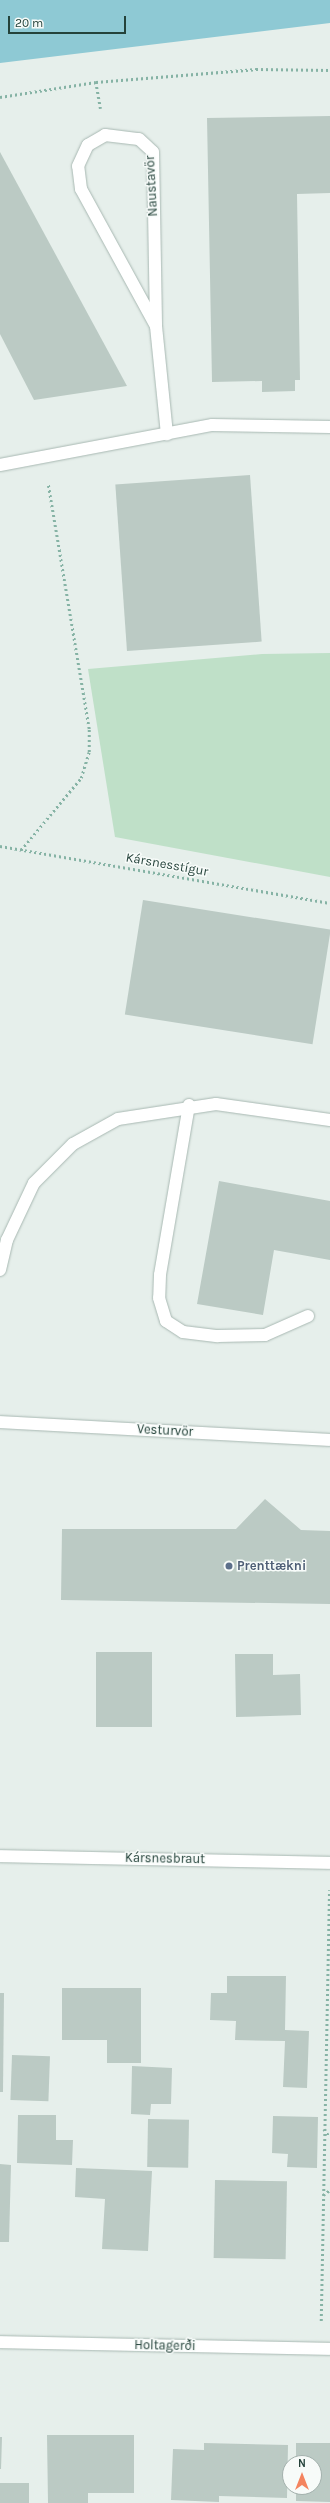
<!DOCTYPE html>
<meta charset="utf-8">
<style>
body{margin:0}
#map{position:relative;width:330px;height:2503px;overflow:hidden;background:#e6efeb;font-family:Karla,sans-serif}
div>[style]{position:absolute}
.green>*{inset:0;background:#bfe0c8}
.water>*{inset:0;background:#8ec9d4}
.building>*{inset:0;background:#bbcac4;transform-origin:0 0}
.path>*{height:2.5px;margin-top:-1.25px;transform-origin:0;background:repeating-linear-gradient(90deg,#86b3a5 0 2px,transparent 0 5px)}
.roads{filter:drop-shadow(0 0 1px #a8b8b2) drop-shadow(0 0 1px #a8b8b2)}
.service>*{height:12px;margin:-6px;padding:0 6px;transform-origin:6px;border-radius:6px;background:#fff}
.minor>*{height:12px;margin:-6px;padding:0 6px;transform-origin:6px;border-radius:6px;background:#fff}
.tertiary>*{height:12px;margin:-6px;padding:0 6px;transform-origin:6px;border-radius:6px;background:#fff}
.dots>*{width:11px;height:11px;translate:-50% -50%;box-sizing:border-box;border:2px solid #f7fbf9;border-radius:50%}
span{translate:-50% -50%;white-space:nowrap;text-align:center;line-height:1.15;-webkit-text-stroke:3px #f7fbf9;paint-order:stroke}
.street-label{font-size:13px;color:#24423a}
.service-label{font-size:13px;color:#4e5e75;font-weight:700}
.left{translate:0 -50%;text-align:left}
.north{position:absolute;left:282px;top:2455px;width:40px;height:40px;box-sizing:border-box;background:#f7fbf9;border:1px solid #a3b1ad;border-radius:50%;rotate:0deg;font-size:11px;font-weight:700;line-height:16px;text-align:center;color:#24423a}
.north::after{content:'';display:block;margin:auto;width:14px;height:18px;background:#f4845f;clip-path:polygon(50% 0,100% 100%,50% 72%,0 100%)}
.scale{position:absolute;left:8px;top:16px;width:118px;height:18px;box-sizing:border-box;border:2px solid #24423a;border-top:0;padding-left:5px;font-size:12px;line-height:14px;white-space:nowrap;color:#24423a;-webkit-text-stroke:3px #f7fbf9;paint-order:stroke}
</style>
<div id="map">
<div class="green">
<i style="clip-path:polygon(330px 653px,330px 877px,115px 837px,88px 669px,262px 654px)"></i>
</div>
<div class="water">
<i style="clip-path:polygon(0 0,330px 0,330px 23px,0 63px)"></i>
</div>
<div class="building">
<i style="clip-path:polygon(330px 116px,330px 193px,297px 194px,300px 380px,295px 380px,295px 391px,262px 392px,262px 381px,212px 382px,207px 118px)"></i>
<i style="clip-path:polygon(0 152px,127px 386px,34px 400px,0 334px)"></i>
<i style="left:250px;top:475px;width:167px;height:135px;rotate:86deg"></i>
<i style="left:143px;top:900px;width:190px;height:116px;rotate:9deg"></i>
<i style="clip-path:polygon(219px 1181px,330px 1201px,330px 1260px,274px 1250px,263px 1315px,197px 1304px)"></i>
<i style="clip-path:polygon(265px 1499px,301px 1530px,330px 1531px,330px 1604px,61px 1600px,62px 1529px,236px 1529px)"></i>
<i style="left:96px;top:1652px;width:56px;height:75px"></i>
<i style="clip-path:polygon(235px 1654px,273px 1654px,273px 1675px,300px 1674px,301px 1715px,236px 1717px)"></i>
<i style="clip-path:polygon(227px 1976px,286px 1976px,285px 2030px,309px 2031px,307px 2088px,283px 2087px,285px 2041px,235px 2040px,236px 2021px,210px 2020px,211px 1993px,227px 1993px)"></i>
<i style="clip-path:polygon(62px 1988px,141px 1988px,141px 2063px,107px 2063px,107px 2040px,62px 2040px)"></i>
<i style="clip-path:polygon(0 1993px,4px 1993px,3px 2092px,0 2092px)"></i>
<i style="left:12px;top:2055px;width:38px;height:45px;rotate:2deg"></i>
<i style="clip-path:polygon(132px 2066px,172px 2068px,171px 2104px,151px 2104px,150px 2115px,131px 2114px)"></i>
<i style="clip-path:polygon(18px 2115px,56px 2115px,56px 2140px,73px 2140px,72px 2165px,17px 2163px)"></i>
<i style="clip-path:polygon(273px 2116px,318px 2117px,317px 2168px,287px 2167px,288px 2154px,272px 2153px)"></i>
<i style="left:148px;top:2119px;width:41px;height:48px;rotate:1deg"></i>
<i style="clip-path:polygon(0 2164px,11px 2165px,9px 2242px,0 2242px)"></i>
<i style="clip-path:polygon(76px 2168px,152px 2171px,148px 2251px,102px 2249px,105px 2199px,75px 2197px)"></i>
<i style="left:215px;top:2180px;width:72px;height:78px;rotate:1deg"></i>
<i style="clip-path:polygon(47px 2435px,134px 2435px,134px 2493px,88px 2493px,88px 2503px,48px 2503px)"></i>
<i style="clip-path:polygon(0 2437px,2px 2437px,1px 2469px,0 2469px)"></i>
<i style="clip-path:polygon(204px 2443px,288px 2445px,287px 2498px,219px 2496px,219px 2502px,171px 2500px,173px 2449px,204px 2450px)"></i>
<i style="clip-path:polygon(296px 2443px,330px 2443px,330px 2502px,296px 2501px,296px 2487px,314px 2487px,314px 2463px,296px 2463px)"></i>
<i style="left:0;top:2483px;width:29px;height:20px"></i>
</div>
<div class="path">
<i style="left:96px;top:82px;width:27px;rotate:80deg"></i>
<i style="left:0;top:97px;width:97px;rotate:-8.9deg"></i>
<i style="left:96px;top:82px;width:161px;rotate:-4.6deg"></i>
<i style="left:256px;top:69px;width:74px;rotate:0.8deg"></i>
<i style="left:0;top:846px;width:335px;rotate:9.8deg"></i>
<i style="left:21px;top:850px;width:94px;rotate:-50.2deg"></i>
<i style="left:81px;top:778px;width:27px;rotate:-73deg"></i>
<i style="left:89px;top:752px;width:23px;rotate:-90deg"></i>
<i style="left:89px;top:729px;width:249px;rotate:-99.5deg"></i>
<i style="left:324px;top:2129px;width:10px;rotate:53deg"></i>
<i style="left:323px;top:2195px;width:9px;rotate:-36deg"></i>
<i style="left:321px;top:2321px;width:431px;rotate:-88.9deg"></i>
</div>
<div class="roads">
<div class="service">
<i style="left:189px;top:1105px;width:172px;rotate:99.7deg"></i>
<i style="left:160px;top:1275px;width:23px;rotate:92deg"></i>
<i style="left:159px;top:1298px;width:24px;rotate:73deg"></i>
<i style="left:166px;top:1321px;width:20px;rotate:33deg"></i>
<i style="left:183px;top:1332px;width:35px;rotate:7deg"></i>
<i style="left:218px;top:1336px;width:47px;rotate:-1.2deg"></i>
<i style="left:265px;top:1335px;width:47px;rotate:-23.8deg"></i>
<i style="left:0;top:1270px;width:31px;rotate:-77deg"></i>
<i style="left:7px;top:1240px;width:63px;rotate:-64.7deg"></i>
<i style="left:34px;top:1183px;width:55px;rotate:-45deg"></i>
<i style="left:73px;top:1144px;width:51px;rotate:-29.1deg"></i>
<i style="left:118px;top:1119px;width:99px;rotate:-8.7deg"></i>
<i style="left:216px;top:1104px;width:115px;rotate:8deg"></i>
</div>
<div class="minor">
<i style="left:156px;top:326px;width:156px;rotate:-118.7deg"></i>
<i style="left:81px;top:189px;width:23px;rotate:-97deg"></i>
<i style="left:78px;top:166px;width:23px;rotate:-65deg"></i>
<i style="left:88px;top:145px;width:20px;rotate:-30deg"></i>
<i style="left:105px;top:135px;width:34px;rotate:7deg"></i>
<i style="left:139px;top:139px;width:19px;rotate:43deg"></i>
<i style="left:153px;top:152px;width:174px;rotate:89deg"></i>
<i style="left:156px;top:326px;width:109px;rotate:84.2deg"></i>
<i style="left:0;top:465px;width:216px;rotate:-10.7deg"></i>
<i style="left:212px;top:425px;width:118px;rotate:1deg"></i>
<i style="left:0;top:1422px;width:330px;rotate:3.1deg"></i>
<i style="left:0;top:2342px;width:330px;rotate:1.2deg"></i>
</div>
<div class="tertiary">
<i style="left:0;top:1856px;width:330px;rotate:1.2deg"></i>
</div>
</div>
<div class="dots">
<i style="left:229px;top:1566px;background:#5c6f8a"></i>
</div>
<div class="street-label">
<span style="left:152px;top:186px;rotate:-93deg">Naustavör</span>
<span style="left:167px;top:865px;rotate:10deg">Kársnesstígur</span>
<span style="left:165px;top:1431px;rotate:3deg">Vesturvör</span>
<span style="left:165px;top:1859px;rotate:1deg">Kársnesbraut</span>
<span style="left:165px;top:2346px;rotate:1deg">Holtagerði</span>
</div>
<div class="service-label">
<span class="left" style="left:237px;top:1566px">Prenttækni</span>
</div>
<div class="north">N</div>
<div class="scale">20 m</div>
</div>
